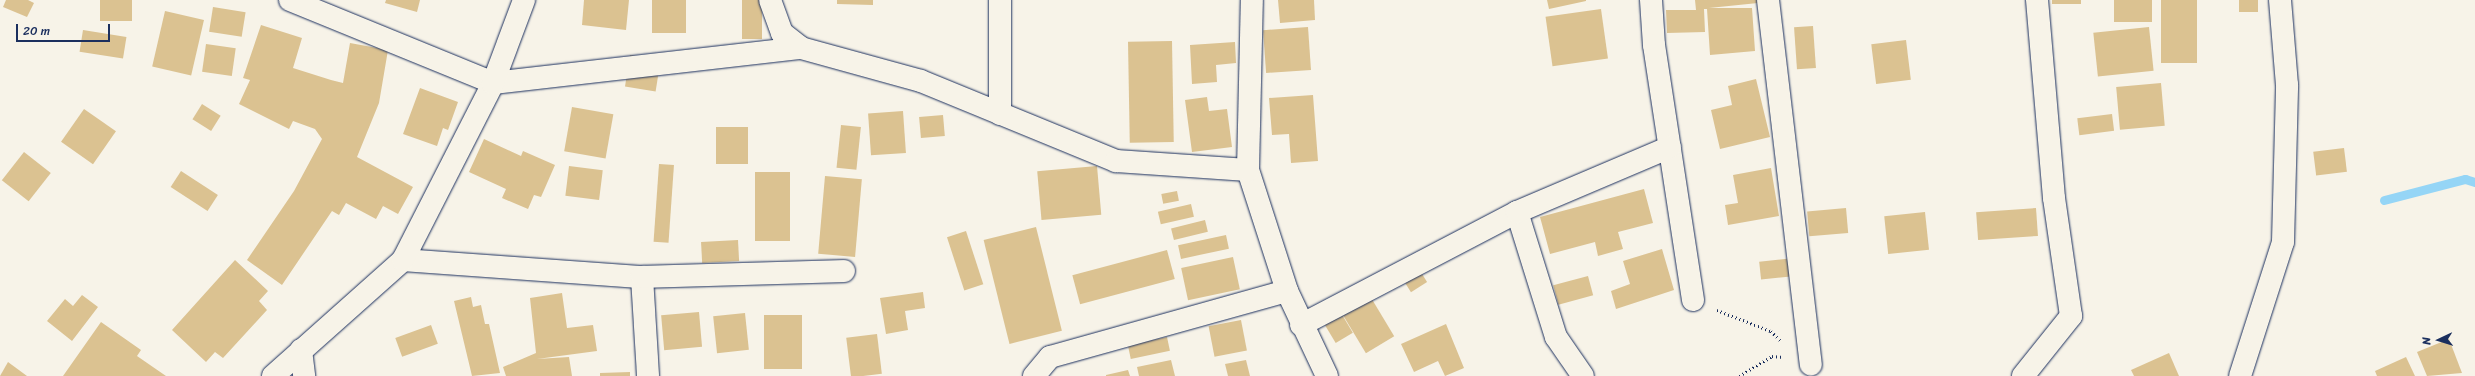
<!DOCTYPE html>
<style>
body{margin:0}
#map{position:relative;width:2475px;height:376px;overflow:hidden;background:#f7f3e8;font-family:Sriracha,sans-serif}
div>[style]{position:absolute}
.stream>*{height:9px;margin:-4.5px;padding:0 4.5px;transform-origin:4.5px;border-radius:4.5px;background:#95d5f6}
.building>*{inset:0;background:#dbc291;transform-origin:0 0}
.path>*{height:2.5px;margin-top:-1.25px;transform-origin:0;background:repeating-linear-gradient(90deg,#1b2f5e 0 1px,transparent 0 4px)}
.roads{filter:drop-shadow(0 0 1px #1b2f5e) drop-shadow(0 0 1px #1b2f5e)}
.minor>*{height:22px;margin:-11px;padding:0 11px;transform-origin:11px;border-radius:11px;background:#f7f3e8}
span{translate:-50% -50%;white-space:nowrap;text-align:center;line-height:1.15;-webkit-text-stroke:4px #f7f3e8;paint-order:stroke}
.north{position:absolute;left:2419px;top:320px;width:40px;height:40px;-webkit-text-stroke:3px #f7f3e8;paint-order:stroke;rotate:266deg;font-size:11px;font-weight:700;line-height:16px;text-align:center;color:#1b2f5e}
.north::after{content:'';display:block;margin:auto;width:14px;height:18px;background:#1b2f5e;clip-path:polygon(50% 0,100% 100%,50% 72%,0 100%)}
.scale{position:absolute;left:16px;top:24px;width:94px;height:18px;box-sizing:border-box;border:2px solid #1b2f5e;border-top:0;padding-left:5px;font-size:12px;line-height:14px;white-space:nowrap;color:#1b2f5e;-webkit-text-stroke:3px #f7f3e8;paint-order:stroke}
</style>
<div id="map">
<div class="stream">
<i style="left:2384px;top:200px;width:84px;rotate:-14.5deg"></i>
<i style="left:2465px;top:179px;width:10px;rotate:17deg"></i>
</div>
<div class="building">
<i style="clip-path:polygon(6px 0,28px 0,34px 3px,27px 17px,3px 7px)"></i>
<i style="left:100px;top:0;width:32px;height:21px"></i>
<i style="clip-path:polygon(386px 0,420px 0,417px 12px,385px 3px)"></i>
<i style="clip-path:polygon(584px 0,629px 0,626px 30px,582px 25px)"></i>
<i style="left:652px;top:0;width:34px;height:33px"></i>
<i style="left:742px;top:0;width:20px;height:39px"></i>
<i style="clip-path:polygon(837px 0,873px 0,873px 5px,837px 4px)"></i>
<i style="clip-path:polygon(1278px 0,1314px 0,1315px 20px,1280px 23px)"></i>
<i style="clip-path:polygon(1547px 0,1586px 0,1586px 1px,1549px 9px)"></i>
<i style="clip-path:polygon(1695px 0,1758px 0,1758px 3px,1709px 8px,1752px 8px,1755px 51px,1710px 55px,1707px 9px,1704px 9px,1705px 32px,1667px 33px,1666px 10px,1696px 10px)"></i>
<i style="left:2052px;top:0;width:29px;height:4px"></i>
<i style="left:2114px;top:0;width:38px;height:22px"></i>
<i style="left:2161px;top:0;width:36px;height:63px"></i>
<i style="left:2239px;top:0;width:19px;height:12px"></i>
<i style="left:213px;top:7px;width:33px;height:25px;rotate:9deg"></i>
<i style="left:1601px;top:9px;width:50px;height:56px;rotate:82deg"></i>
<i style="left:165px;top:11px;width:40px;height:57px;rotate:13deg"></i>
<i style="clip-path:polygon(261px 25px,302px 38px,293px 68px,331px 80px,343px 83px,350px 43px,388px 50px,379px 103px,357px 157px,413px 187px,398px 214px,383px 206px,376px 219px,346px 203px,339px 215px,332px 211px,282px 285px,247px 260px,294px 191px,322px 139px,315px 129px,293px 121px,289px 129px,239px 104px,250px 80px,243px 78px)"></i>
<i style="left:1813px;top:26px;width:42px;height:19px;rotate:86deg"></i>
<i style="left:1308px;top:27px;width:43px;height:45px;rotate:86deg"></i>
<i style="left:2149px;top:27px;width:44px;height:56px;rotate:84deg"></i>
<i style="left:83px;top:30px;width:44px;height:22px;rotate:9deg"></i>
<i style="left:1906px;top:40px;width:40px;height:35px;rotate:83deg"></i>
<i style="left:1172px;top:41px;width:101px;height:44px;rotate:89deg"></i>
<i style="clip-path:polygon(1235px 42px,1236px 63px,1216px 65px,1217px 82px,1192px 84px,1190px 45px)"></i>
<i style="left:206px;top:44px;width:30px;height:28px;rotate:8deg"></i>
<i style="left:630px;top:55px;width:31px;height:32px;rotate:9deg"></i>
<i style="clip-path:polygon(1756px 79px,1770px 137px,1720px 149px,1711px 110px,1732px 105px,1728px 86px)"></i>
<i style="left:2161px;top:83px;width:43px;height:45px;rotate:85deg"></i>
<i style="clip-path:polygon(420px 88px,458px 102px,448px 130px,443px 128px,437px 146px,403px 134px)"></i>
<i style="clip-path:polygon(1313px 95px,1318px 161px,1291px 163px,1289px 134px,1272px 135px,1269px 98px)"></i>
<i style="clip-path:polygon(1207px 97px,1209px 111px,1227px 109px,1232px 147px,1192px 152px,1185px 100px)"></i>
<i style="left:202px;top:104px;width:22px;height:18px;rotate:32deg"></i>
<i style="left:572px;top:107px;width:42px;height:45px;rotate:10deg"></i>
<i style="left:84px;top:109px;width:39px;height:40px;rotate:35deg"></i>
<i style="left:903px;top:111px;width:42px;height:35px;rotate:86deg"></i>
<i style="left:2112px;top:114px;width:17px;height:35px;rotate:83deg"></i>
<i style="left:943px;top:115px;width:21px;height:24px;rotate:85deg"></i>
<i style="left:841px;top:125px;width:20px;height:43px;rotate:6deg"></i>
<i style="left:716px;top:127px;width:32px;height:37px"></i>
<i style="clip-path:polygon(484px 139px,521px 156px,523px 151px,555px 165px,541px 197px,534px 195px,528px 209px,502px 198px,506px 189px,469px 172px)"></i>
<i style="left:2344px;top:148px;width:24px;height:31px;rotate:83deg"></i>
<i style="left:24px;top:152px;width:34px;height:36px;rotate:38deg"></i>
<i style="left:659px;top:164px;width:15px;height:78px;rotate:4deg"></i>
<i style="left:569px;top:166px;width:34px;height:30px;rotate:7deg"></i>
<i style="left:1097px;top:166px;width:49px;height:60px;rotate:85deg"></i>
<i style="clip-path:polygon(1771px 168px,1779px 216px,1728px 225px,1725px 205px,1738px 203px,1733px 175px)"></i>
<i style="left:181px;top:171px;width:44px;height:19px;rotate:33deg"></i>
<i style="left:755px;top:172px;width:35px;height:69px"></i>
<i style="left:825px;top:176px;width:37px;height:78px;rotate:5deg"></i>
<i style="clip-path:polygon(1644px 189px,1653px 223px,1618px 232px,1623px 249px,1598px 256px,1595px 242px,1550px 254px,1540px 217px)"></i>
<i style="left:1177px;top:191px;width:10px;height:16px;rotate:79deg"></i>
<i style="left:1191px;top:204px;width:13px;height:34px;rotate:77deg"></i>
<i style="left:1846px;top:208px;width:25px;height:39px;rotate:85deg"></i>
<i style="left:2036px;top:208px;width:28px;height:60px;rotate:86deg"></i>
<i style="left:1925px;top:212px;width:38px;height:41px;rotate:84deg"></i>
<i style="left:1205px;top:220px;width:12px;height:35px;rotate:76deg"></i>
<i style="left:1036px;top:227px;width:107px;height:54px;rotate:76deg"></i>
<i style="left:966px;top:231px;width:56px;height:20px;rotate:72deg"></i>
<i style="left:1226px;top:235px;width:14px;height:49px;rotate:78deg"></i>
<i style="left:738px;top:240px;width:21px;height:37px;rotate:87deg"></i>
<i style="clip-path:polygon(1662px 249px,1674px 290px,1616px 309px,1611px 291px,1630px 284px,1623px 261px)"></i>
<i style="left:1167px;top:250px;width:30px;height:98px;rotate:75deg"></i>
<i style="left:1233px;top:257px;width:33px;height:53px;rotate:78deg"></i>
<i style="left:1794px;top:258px;width:18px;height:35px;rotate:84deg"></i>
<i style="clip-path:polygon(235px 260px,268px 291px,259px 301px,267px 310px,223px 358px,215px 352px,206px 362px,172px 330px)"></i>
<i style="left:1417px;top:266px;width:19px;height:19px;rotate:58deg"></i>
<i style="left:1588px;top:276px;width:20px;height:36px;rotate:75deg"></i>
<i style="clip-path:polygon(923px 292px,925px 308px,905px 311px,908px 330px,886px 334px,880px 298px)"></i>
<i style="clip-path:polygon(562px 293px,567px 328px,593px 325px,597px 351px,537px 359px,569px 357px,572px 376px,506px 376px,503px 367px,536px 353px,530px 298px)"></i>
<i style="clip-path:polygon(82px 295px,98px 307px,72px 341px,47px 321px,65px 299px,73px 306px)"></i>
<i style="left:1370px;top:296px;width:47px;height:33px;rotate:59deg"></i>
<i style="clip-path:polygon(471px 297px,473px 307px,481px 305px,485px 324px,489px 324px,500px 373px,472px 376px,454px 301px)"></i>
<i style="left:699px;top:312px;width:35px;height:38px;rotate:85deg"></i>
<i style="left:745px;top:313px;width:37px;height:32px;rotate:84deg"></i>
<i style="left:1341px;top:313px;width:23px;height:20px;rotate:59deg"></i>
<i style="left:764px;top:315px;width:38px;height:54px"></i>
<i style="left:1241px;top:320px;width:31px;height:33px;rotate:79deg"></i>
<i style="clip-path:polygon(101px 322px,141px 350px,137px 356px,166px 376px,63px 376px)"></i>
<i style="clip-path:polygon(1446px 324px,1464px 368px,1445px 376px,1438px 361px,1414px 372px,1401px 344px)"></i>
<i style="left:431px;top:325px;width:20px;height:38px;rotate:70deg"></i>
<i style="left:877px;top:334px;width:40px;height:31px;rotate:83deg"></i>
<i style="left:1167px;top:337px;width:14px;height:40px;rotate:78deg"></i>
<i style="clip-path:polygon(2449px 339px,2462px 373px,2427px 376px,2417px 352px)"></i>
<i style="clip-path:polygon(2169px 353px,2179px 376px,2134px 376px,2131px 370px)"></i>
<i style="clip-path:polygon(2406px 357px,2415px 376px,2377px 376px,2375px 371px)"></i>
<i style="clip-path:polygon(1171px 360px,1175px 376px,1139px 376px,1137px 367px)"></i>
<i style="clip-path:polygon(1246px 360px,1250px 376px,1228px 376px,1225px 364px)"></i>
<i style="clip-path:polygon(8px 362px,27px 376px,0 376px)"></i>
<i style="clip-path:polygon(1128px 370px,1130px 376px,1106px 376px,1106px 375px)"></i>
<i style="clip-path:polygon(630px 372px,630px 376px,600px 376px,600px 373px)"></i>
</div>
<div class="path">
<i style="left:1717px;top:310px;width:58px;rotate:21.3deg"></i>
<i style="left:1771px;top:331px;width:13px;rotate:45deg"></i>
<i style="left:1739px;top:376px;width:39px;rotate:-31deg"></i>
<i style="left:1772px;top:356px;width:11px;rotate:5deg"></i>
</div>
<div class="roads">
<div class="minor">
<i style="left:290px;top:0;width:219px;rotate:22.2deg"></i>
<i style="left:493px;top:83px;width:310px;rotate:-6.5deg"></i>
<i style="left:770px;top:0;width:35px;rotate:70deg"></i>
<i style="left:782px;top:33px;width:24px;rotate:38deg"></i>
<i style="left:801px;top:48px;width:124px;rotate:15.4deg"></i>
<i style="left:921px;top:81px;width:211px;rotate:22.3deg"></i>
<i style="left:1116px;top:161px;width:132px;rotate:3.9deg"></i>
<i style="left:1248px;top:170px;width:127px;rotate:72.1deg"></i>
<i style="left:1287px;top:291px;width:94px;rotate:64.8deg"></i>
<i style="left:1000px;top:0;width:114px;rotate:90deg"></i>
<i style="left:1651px;top:0;width:45px;rotate:86.2deg"></i>
<i style="left:1654px;top:45px;width:258px;rotate:81.3deg"></i>
<i style="left:1768px;top:0;width:367px;rotate:83.3deg"></i>
<i style="left:1248px;top:170px;width:170px;rotate:-88.7deg"></i>
<i style="left:1517px;top:212px;width:131px;rotate:72.7deg"></i>
<i style="left:1556px;top:337px;width:47px;rotate:55.3deg"></i>
<i style="left:403px;top:260px;width:240px;rotate:4.1deg"></i>
<i style="left:642px;top:277px;width:99px;rotate:86.5deg"></i>
<i style="left:642px;top:277px;width:202px;rotate:-1.7deg"></i>
<i style="left:1301px;top:325px;width:244px;rotate:-27.6deg"></i>
<i style="left:1517px;top:212px;width:166px;rotate:-23deg"></i>
<i style="left:301px;top:350px;width:26px;rotate:83deg"></i>
<i style="left:273px;top:376px;width:174px;rotate:-41.7deg"></i>
<i style="left:403px;top:260px;width:199px;rotate:-63deg"></i>
<i style="left:493px;top:83px;width:89px;rotate:-69.5deg"></i>
<i style="left:1034px;top:376px;width:25px;rotate:-50deg"></i>
<i style="left:1050px;top:357px;width:246px;rotate:-15.6deg"></i>
<i style="left:2023px;top:376px;width:77px;rotate:-51.3deg"></i>
<i style="left:2071px;top:316px;width:119px;rotate:-98.2deg"></i>
<i style="left:2054px;top:198px;width:199px;rotate:-94.9deg"></i>
<i style="left:2240px;top:376px;width:141px;rotate:-72.2deg"></i>
<i style="left:2283px;top:242px;width:157px;rotate:-88.5deg"></i>
<i style="left:2287px;top:85px;width:85px;rotate:-94.7deg"></i>
</div>
</div>
<div class="north">N</div>
<div class="scale">20 m</div>
</div>
